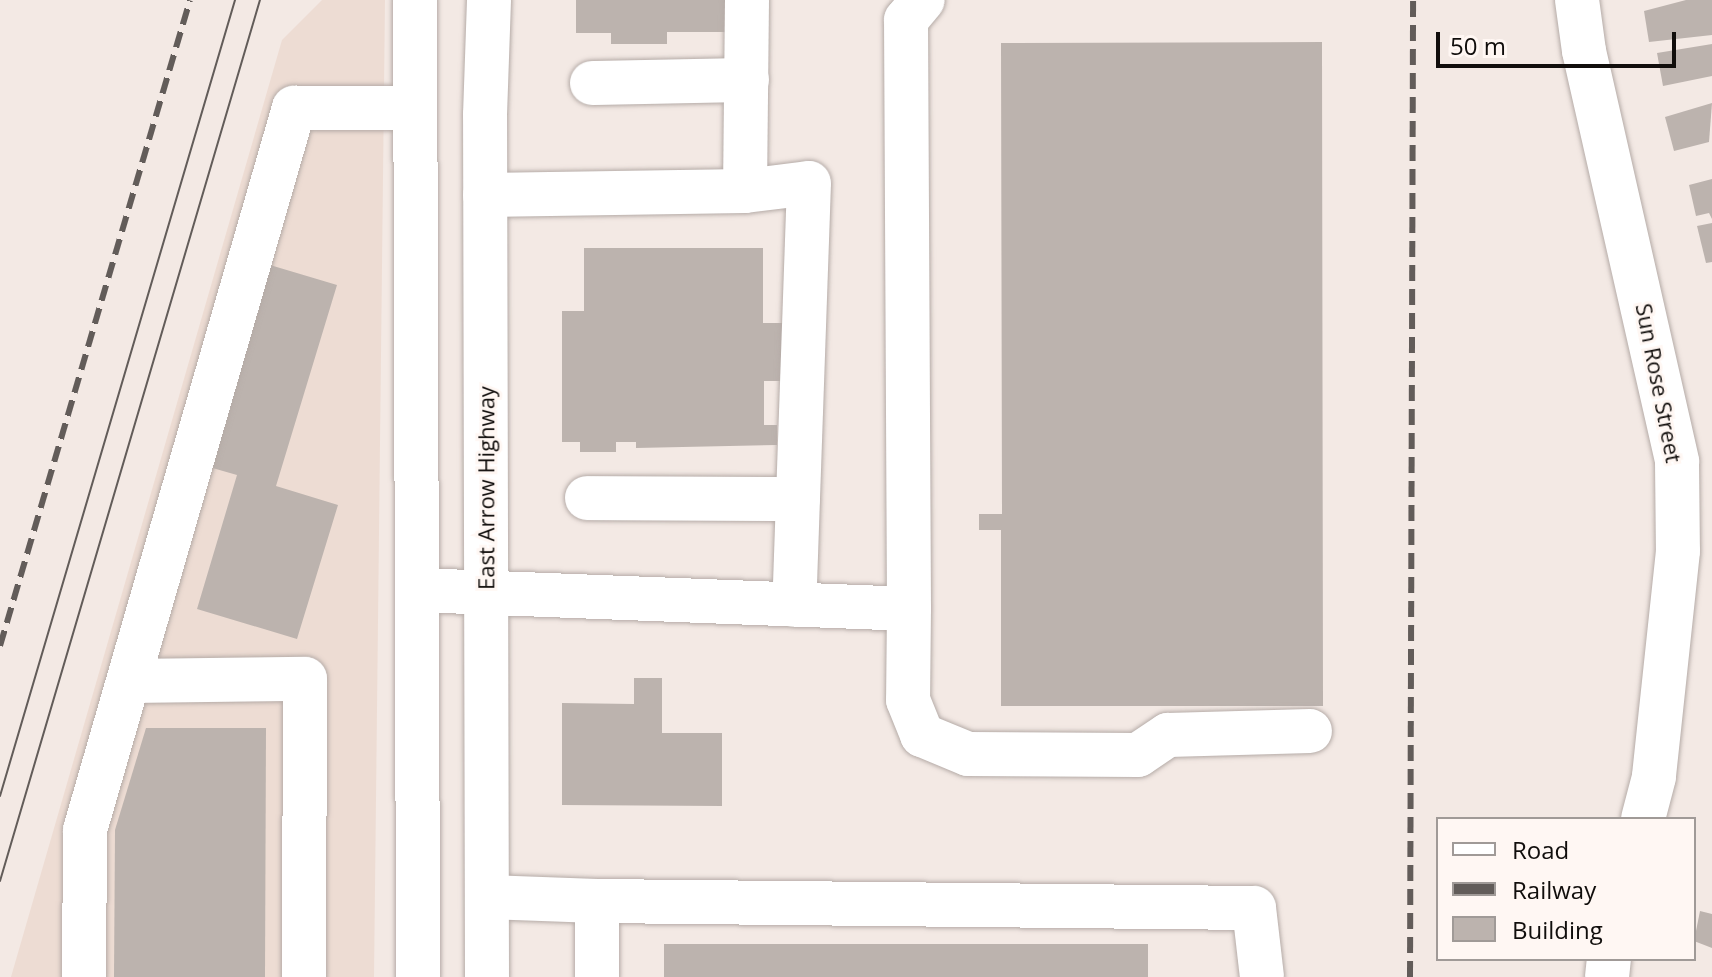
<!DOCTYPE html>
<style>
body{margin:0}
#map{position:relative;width:1712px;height:977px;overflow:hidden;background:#f3e9e4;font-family:"Open Sans",sans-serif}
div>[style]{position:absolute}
.built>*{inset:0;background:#eddcd3}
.building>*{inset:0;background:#bcb3ae;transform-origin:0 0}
.roads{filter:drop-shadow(0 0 2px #b5aba7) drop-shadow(0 0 2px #b5aba7)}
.minor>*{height:44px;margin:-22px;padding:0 22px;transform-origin:22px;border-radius:22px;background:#fff}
.major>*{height:44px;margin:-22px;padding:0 22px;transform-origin:22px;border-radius:22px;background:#fff}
.tram>*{height:2px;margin:-1px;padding:0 1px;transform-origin:1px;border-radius:1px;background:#625c59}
.rail>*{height:6px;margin-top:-3px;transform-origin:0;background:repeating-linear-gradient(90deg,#625c59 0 16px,transparent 0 24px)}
span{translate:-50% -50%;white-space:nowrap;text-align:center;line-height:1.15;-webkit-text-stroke:6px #fff7f3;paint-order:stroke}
.street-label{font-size:22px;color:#110e0c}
.legend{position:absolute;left:1436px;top:817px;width:260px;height:144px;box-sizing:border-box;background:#fff7f3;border:2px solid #a09a97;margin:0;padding:10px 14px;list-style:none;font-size:24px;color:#110e0c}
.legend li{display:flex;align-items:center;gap:16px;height:40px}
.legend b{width:40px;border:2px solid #a09a97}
.scale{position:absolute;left:1436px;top:32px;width:240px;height:36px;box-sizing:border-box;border:4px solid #110e0c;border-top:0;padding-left:10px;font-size:24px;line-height:28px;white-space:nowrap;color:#110e0c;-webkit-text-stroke:6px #fff7f3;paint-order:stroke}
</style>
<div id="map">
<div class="built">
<i style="clip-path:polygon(322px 0,385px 0,374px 977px,11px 977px,282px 40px)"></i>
</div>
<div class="building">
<i style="clip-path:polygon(576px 0,729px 0,729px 32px,667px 32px,667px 44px,611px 44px,611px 33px,576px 33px)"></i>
<i style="clip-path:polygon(1686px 0,1712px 0,1712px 35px,1649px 42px,1644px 11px)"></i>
<i style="clip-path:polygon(1322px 42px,1323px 706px,1001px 706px,1001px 530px,979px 530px,979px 514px,1002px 514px,1001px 43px)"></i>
<i style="clip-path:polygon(1712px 44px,1712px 76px,1663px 86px,1657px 53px)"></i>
<i style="clip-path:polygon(1712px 103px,1709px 142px,1674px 151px,1665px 117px)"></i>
<i style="clip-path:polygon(1712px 179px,1712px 219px,1709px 213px,1696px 216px,1689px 185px)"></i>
<i style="clip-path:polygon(1712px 223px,1712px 262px,1706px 263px,1697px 226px)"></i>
<i style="clip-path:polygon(584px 248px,763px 248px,763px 323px,784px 323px,784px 381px,764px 381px,764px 425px,777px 425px,777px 445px,636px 448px,636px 442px,616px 442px,616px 452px,580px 452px,580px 442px,562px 442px,562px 311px,584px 311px)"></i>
<i style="clip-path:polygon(270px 265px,337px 285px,276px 486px,338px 505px,297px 639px,197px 609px,237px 475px,209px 467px)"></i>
<i style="clip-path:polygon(634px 678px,662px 678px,662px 733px,722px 733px,722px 806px,562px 805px,562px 703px,634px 704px)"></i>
<i style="clip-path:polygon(146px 728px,266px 728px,265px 977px,114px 977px,115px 830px)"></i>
<i style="clip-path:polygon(1700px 911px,1712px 914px,1712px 948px,1694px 941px)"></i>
<i style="left:664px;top:944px;width:484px;height:33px"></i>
</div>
<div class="roads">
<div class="minor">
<i style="left:1577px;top:0;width:51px;rotate:82.2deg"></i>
<i style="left:1584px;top:51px;width:421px;rotate:77.2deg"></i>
<i style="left:1677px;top:462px;width:89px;rotate:89.4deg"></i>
<i style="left:1678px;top:551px;width:227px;rotate:96.1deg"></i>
<i style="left:1654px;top:777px;width:43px;rotate:104.7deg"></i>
<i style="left:592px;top:83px;width:155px;rotate:-1.1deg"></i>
<i style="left:745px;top:191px;width:64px;rotate:-7.1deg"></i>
<i style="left:809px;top:183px;width:422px;rotate:92deg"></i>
<i style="left:485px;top:195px;width:260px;rotate:-0.9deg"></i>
<i style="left:745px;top:191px;width:191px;rotate:-89.4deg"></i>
<i style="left:587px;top:498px;width:211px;rotate:0.3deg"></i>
<i style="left:417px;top:590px;width:492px;rotate:2.2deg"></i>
<i style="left:909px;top:609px;width:589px;rotate:-90.29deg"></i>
<i style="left:906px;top:20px;width:26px;rotate:-50deg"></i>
<i style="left:909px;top:609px;width:91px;rotate:90.6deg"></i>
<i style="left:908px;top:700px;width:38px;rotate:68deg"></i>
<i style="left:922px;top:735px;width:50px;rotate:22.4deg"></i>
<i style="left:968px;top:754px;width:170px;rotate:0.3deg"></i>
<i style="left:1138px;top:755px;width:36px;rotate:-34deg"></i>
<i style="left:1168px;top:735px;width:142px;rotate:-1.6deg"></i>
<i style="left:132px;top:681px;width:173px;rotate:-0.7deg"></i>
<i style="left:305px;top:679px;width:298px;rotate:90.2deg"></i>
<i style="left:487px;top:897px;width:110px;rotate:2.1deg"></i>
<i style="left:597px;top:901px;width:76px;rotate:90deg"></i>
<i style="left:597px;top:901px;width:657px;rotate:0.61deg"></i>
<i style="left:1254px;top:908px;width:69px;rotate:83.4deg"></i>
<i style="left:84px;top:977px;width:147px;rotate:-89.6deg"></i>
<i style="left:85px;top:830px;width:752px;rotate:-73.86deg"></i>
<i style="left:294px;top:108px;width:121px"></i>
<i style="left:1607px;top:977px;width:18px;rotate:-84deg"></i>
</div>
<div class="major">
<i style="left:415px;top:0;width:977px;rotate:89.82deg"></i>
<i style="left:487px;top:977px;width:862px;rotate:-90.13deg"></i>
<i style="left:485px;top:115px;width:115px;rotate:-88deg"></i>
</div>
</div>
<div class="tram">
<i style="left:0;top:796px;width:830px;rotate:-73.55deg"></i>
<i style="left:0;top:881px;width:919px;rotate:-73.56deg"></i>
</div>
<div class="rail">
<i style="left:0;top:646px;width:673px;rotate:-73.61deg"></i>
<i style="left:1410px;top:977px;width:977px;rotate:-89.82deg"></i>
</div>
<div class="street-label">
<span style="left:1659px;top:383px;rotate:79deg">Sun Rose Street</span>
<span style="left:486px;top:488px;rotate:-90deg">East Arrow Highway</span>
</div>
<ul class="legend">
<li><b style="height:10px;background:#fff"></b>Road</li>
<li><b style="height:10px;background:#625c59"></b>Railway</li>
<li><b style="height:22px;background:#bcb3ae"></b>Building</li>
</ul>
<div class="scale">50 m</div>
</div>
